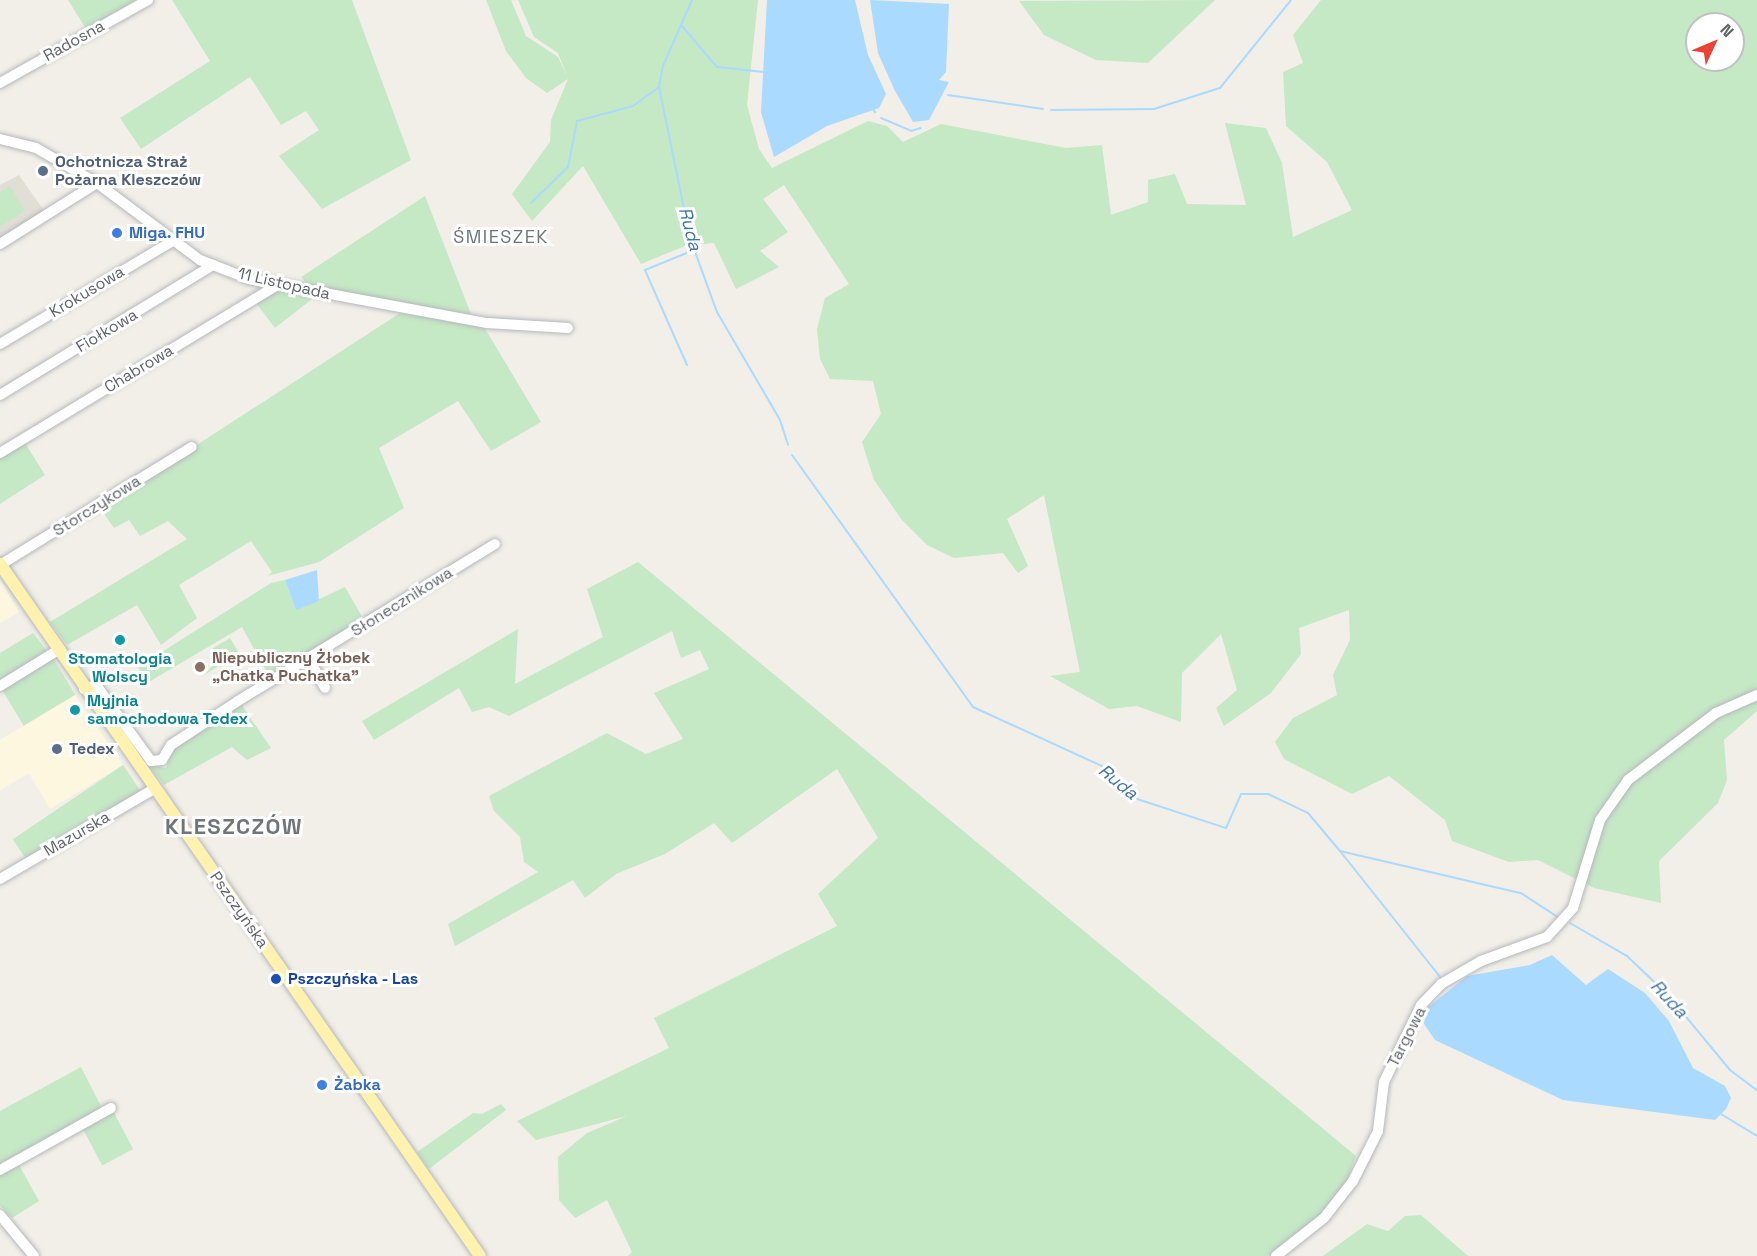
<!DOCTYPE html>
<meta charset="utf-8">
<style>
body{margin:0}
#map{position:relative;width:1757px;height:1256px;overflow:hidden;background:#f1efe8;font-family:"Space Grotesk",sans-serif}
div>[style]{position:absolute}
.commercial>*{inset:0;background:#fef7e0}
.education>*{inset:0;background:#e1ded6}
.green>*{inset:0;background:#c5e8c5;transform-origin:0 0}
.water>*{inset:0;background:#aadaff}
.stream>*{height:2px;margin:-1px;padding:0 1px;transform-origin:1px;border-radius:1px;background:#aadaff}
.roads{filter:drop-shadow(0 0 2px #b5b8bc) drop-shadow(0 0 2px #b5b8bc)}
.minor>*{height:10px;margin:-5px;padding:0 5px;transform-origin:5px;border-radius:5px;background:#fff}
.major>*{height:12px;margin:-6px;padding:0 6px;transform-origin:6px;border-radius:6px;background:#fff2af}
.dots>*{width:16px;height:16px;translate:-50% -50%;box-sizing:border-box;border:3px solid #fff;border-radius:50%}
span{translate:-50% -50%;white-space:nowrap;text-align:center;line-height:1.15;-webkit-text-stroke:6px #fff;paint-order:stroke}
.street-label{font-size:16px;color:#5f6368}
.service-label{font-size:16px;color:#4e5e75;font-weight:700}
.left{translate:0 -50%;text-align:left}
.shop-label{font-size:16px;color:#366cbe;font-weight:700}
.education-label{font-size:16px;color:#785e54;font-weight:700}
.culture-label{font-size:16px;color:#0d838f;font-weight:700}
.transit-label{font-size:16px;color:#164399;font-weight:700}
.water-label{font-size:18px;color:#4174aa;font-style:italic}
.neighbourhood-label{font-size:18px;color:#70757a;letter-spacing:1.5px}
.district-label{font-size:22px;color:#70757a;font-weight:700;letter-spacing:1.5px}
.north{position:absolute;left:1685px;top:12px;width:60px;height:60px;box-sizing:border-box;background:#fff;border:2px solid #bfc1c3;border-radius:50%;rotate:46deg;font-size:16px;font-weight:700;line-height:24px;text-align:center;color:#5f6368}
.north::after{content:'';display:block;margin:auto;width:21px;height:27px;background:#ea4335;clip-path:polygon(50% 0,100% 100%,50% 72%,0 100%)}
</style>
<div id="map">
<div class="commercial">
<i style="clip-path:polygon(0 580px,19px 612px,0 623px)"></i>
<i style="clip-path:polygon(75px 695px,123px 765px,50px 809px,29px 773px,0 790px,0 740px)"></i>
</div>
<div class="education">
<i style="clip-path:polygon(19px 175px,45px 212px,0 239px,0 185px)"></i>
</div>
<div class="green">
<i style="clip-path:polygon(68px 0,137px 0,86px 29px)"></i>
<i style="clip-path:polygon(172px 0,352px 0,411px 160px,322px 209px,279px 156px,319px 130px,306px 111px,281px 125px,250px 77px,141px 149px,120px 118px,210px 61px)"></i>
<i style="clip-path:polygon(evenodd,486px 0,511px 0,526px 36px,558px 57px,567px 76px,558px 53px,534px 37px,518px 0,758px 0,747px 105px,759px 149px,772px 168px,868px 121px,887px 126px,903px 142px,941px 124px,1066px 148px,1102px 145px,1111px 215px,1148px 202px,1148px 180px,1175px 174px,1187px 204px,1246px 205px,1225px 123px,1266px 128px,1282px 163px,1293px 237px,1352px 210px,1327px 162px,1286px 126px,1283px 72px,1303px 63px,1293px 35px,1321px 0,1757px 0,1757px 711px,1724px 740px,1727px 780px,1718px 803px,1659px 861px,1661px 903px,1594px 888px,1538px 860px,1509px 862px,1452px 841px,1445px 820px,1389px 776px,1352px 794px,1284px 759px,1275px 742px,1293px 718px,1337px 695px,1333px 675px,1350px 640px,1349px 610px,1299px 628px,1301px 654px,1271px 693px,1224px 726px,1216px 708px,1237px 690px,1221px 634px,1182px 673px,1181px 722px,1137px 706px,1109px 709px,1050px 676px,1080px 672px,1044px 495px,1007px 519px,1028px 566px,1018px 573px,1003px 553px,954px 558px,927px 545px,902px 520px,874px 480px,862px 442px,881px 414px,873px 381px,830px 379px,820px 359px,817px 329px,825px 298px,849px 284px,784px 185px,763px 199px,788px 232px,760px 251px,779px 267px,736px 289px,714px 243px,685px 246px,641px 264px,583px 166px,532px 221px,512px 194px,550px 142px,551px 120px,568px 79px,547px 93px,526px 78px,506px 51px,486px 0,1697px 24px,1733px 24px,1733px 60px,1697px 60px,1697px 24px)"></i>
<i style="clip-path:polygon(1215px 0,1148px 63px,1096px 60px,1044px 35px,1019px 1px)"></i>
<i style="clip-path:polygon(10px 186px,25px 211px,0 227px,0 192px)"></i>
<i style="clip-path:polygon(425px 196px,471px 314px,313px 292px,301px 277px)"></i>
<i style="clip-path:polygon(277px 290px,312px 299px,275px 328px,256px 303px)"></i>
<i style="clip-path:polygon(400px 313px,484px 327px,541px 422px,491px 451px,458px 401px,379px 448px,404px 508px,319px 562px,268px 576px,272px 572px,251px 541px,179px 585px,197px 618px,161px 645px,137px 605px,67px 645px,50px 622px,187px 539px,168px 521px,140px 536px,129px 520px,114px 528px,100px 508px)"></i>
<i style="clip-path:polygon(25px 443px,45px 475px,0 504px,0 456px)"></i>
<i style="clip-path:polygon(638px 562px,1356px 1156px,1344px 1189px,1325px 1214px,1268px 1256px,628px 1256px,632px 1252px,607px 1200px,575px 1218px,559px 1200px,558px 1157px,587px 1133px,627px 1116px,536px 1140px,517px 1121px,669px 1048px,654px 1018px,837px 926px,818px 894px,878px 838px,837px 769px,732px 843px,714px 823px,665px 854px,616px 874px,585px 898px,573px 880px,455px 946px,448px 924px,538px 872px,524px 862px,520px 837px,494px 811px,489px 796px,607px 733px,646px 754px,683px 739px,654px 693px,709px 669px,700px 650px,681px 658px,672px 631px,509px 716px,489px 707px,472px 712px,459px 688px,374px 740px,362px 721px,518px 629px,515px 684px,603px 637px,587px 589px)"></i>
<i style="clip-path:polygon(285px 580px,296px 610px,345px 587px,364px 620px,270px 678px,242px 627px,147px 683px,138px 667px,271px 583px)"></i>
<i style="clip-path:polygon(33px 633px,49px 653px,0 684px,0 653px)"></i>
<i style="clip-path:polygon(230px 638px,239px 653px,204px 675px,214px 664px,210px 650px)"></i>
<i style="left:53px;top:658px;width:43px;height:60px;rotate:59deg"></i>
<i style="clip-path:polygon(241px 704px,271px 748px,247px 760px,232px 747px,164px 785px,149px 765px,166px 768px,173px 749px)"></i>
<i style="left:123px;top:765px;width:32px;height:133px;rotate:56deg"></i>
<i style="clip-path:polygon(81px 1067px,103px 1110px,18px 1163px,39px 1201px,12px 1218px,0 1206px,0 1111px)"></i>
<i style="clip-path:polygon(501px 1104px,506px 1110px,429px 1169px,417px 1152px,473px 1113px,482px 1114px)"></i>
<i style="left:113px;top:1111px;width:43px;height:35px;rotate:62deg"></i>
<i style="clip-path:polygon(1421px 1215px,1468px 1256px,1323px 1256px,1367px 1224px,1388px 1231px,1405px 1216px)"></i>
</div>
<div class="water">
<i style="clip-path:polygon(767px 0,855px 0,868px 55px,886px 94px,879px 108px,827px 126px,774px 157px,761px 112px)"></i>
<i style="clip-path:polygon(870px 0,949px 4px,946px 72px,939px 80px,949px 82px,929px 120px,913px 122px,895px 91px,878px 53px)"></i>
<i style="clip-path:polygon(317px 570px,319px 601px,296px 610px,285px 580px)"></i>
<i style="clip-path:polygon(1552px 955px,1586px 985px,1608px 969px,1645px 993px,1669px 1021px,1693px 1068px,1725px 1086px,1731px 1098px,1726px 1109px,1715px 1120px,1563px 1100px,1435px 1040px,1424px 1024px,1426px 1009px,1467px 976px,1530px 965px)"></i>
</div>
<div class="stream">
<i style="left:692px;top:0;width:72px;rotate:113.7deg"></i>
<i style="left:663px;top:66px;width:21px;rotate:101deg"></i>
<i style="left:659px;top:87px;width:154px;rotate:78.4deg"></i>
<i style="left:690px;top:238px;width:79px;rotate:70deg"></i>
<i style="left:717px;top:312px;width:125px;rotate:59.7deg"></i>
<i style="left:780px;top:420px;width:26px;rotate:72deg"></i>
<i style="left:682px;top:26px;width:54px;rotate:49.5deg"></i>
<i style="left:717px;top:67px;width:47px;rotate:6.1deg"></i>
<i style="left:948px;top:95px;width:96px;rotate:8.4deg"></i>
<i style="left:873px;top:109px;width:4px;rotate:56deg"></i>
<i style="left:1051px;top:110px;width:103px;rotate:-0.6deg"></i>
<i style="left:1154px;top:109px;width:69px;rotate:-17.7deg"></i>
<i style="left:1220px;top:88px;width:113px;rotate:-51.1deg"></i>
<i style="left:881px;top:118px;width:33px;rotate:23deg"></i>
<i style="left:911px;top:131px;width:10px;rotate:-17deg"></i>
<i style="left:531px;top:203px;width:52px;rotate:-44.2deg"></i>
<i style="left:568px;top:167px;width:47px;rotate:-78.9deg"></i>
<i style="left:577px;top:121px;width:58px;rotate:-15deg"></i>
<i style="left:633px;top:106px;width:32px;rotate:-36deg"></i>
<i style="left:687px;top:365px;width:104px;rotate:-113.9deg"></i>
<i style="left:645px;top:270px;width:53px;rotate:-22.2deg"></i>
<i style="left:792px;top:455px;width:310px;rotate:54.3deg"></i>
<i style="left:973px;top:707px;width:142px;rotate:24.6deg"></i>
<i style="left:1102px;top:766px;width:45px;rotate:45deg"></i>
<i style="left:1134px;top:798px;width:97px;rotate:18.1deg"></i>
<i style="left:1226px;top:828px;width:37px;rotate:-66deg"></i>
<i style="left:1241px;top:794px;width:27px"></i>
<i style="left:1268px;top:794px;width:44px;rotate:25.4deg"></i>
<i style="left:1308px;top:813px;width:50px;rotate:49.9deg"></i>
<i style="left:1340px;top:851px;width:186px;rotate:13.1deg"></i>
<i style="left:1521px;top:893px;width:45px;rotate:33.3deg"></i>
<i style="left:1340px;top:851px;width:162px;rotate:51.5deg"></i>
<i style="left:1570px;top:923px;width:66px;rotate:30.1deg"></i>
<i style="left:1627px;top:956px;width:57px;rotate:43.6deg"></i>
<i style="left:1668px;top:995px;width:97px;rotate:50.4deg"></i>
<i style="left:1730px;top:1070px;width:34px;rotate:37deg"></i>
<i style="left:1721px;top:1114px;width:42px;rotate:31.4deg"></i>
</div>
<div class="roads">
<div class="minor">
<i style="left:0;top:83px;width:170px;rotate:-29.3deg"></i>
<i style="left:0;top:139px;width:37px;rotate:14deg"></i>
<i style="left:36px;top:148px;width:70px;rotate:29.8deg"></i>
<i style="left:97px;top:183px;width:129px;rotate:36.8deg"></i>
<i style="left:200px;top:260px;width:53px;rotate:21.2deg"></i>
<i style="left:249px;top:279px;width:242px;rotate:10.5deg"></i>
<i style="left:487px;top:323px;width:81px;rotate:3.5deg"></i>
<i style="left:0;top:244px;width:115px;rotate:-32.2deg"></i>
<i style="left:0;top:344px;width:201px;rotate:-30.8deg"></i>
<i style="left:0;top:395px;width:250px;rotate:-31.4deg"></i>
<i style="left:0;top:453px;width:324px;rotate:-31.2deg"></i>
<i style="left:0;top:565px;width:225px;rotate:-31.6deg"></i>
<i style="left:309px;top:659px;width:33px;rotate:61deg"></i>
<i style="left:0;top:686px;width:68px;rotate:-31.8deg"></i>
<i style="left:84px;top:689px;width:13px;rotate:-18deg"></i>
<i style="left:96px;top:685px;width:94px;rotate:54.1deg"></i>
<i style="left:151px;top:761px;width:11px;rotate:-5deg"></i>
<i style="left:162px;top:760px;width:17px;rotate:-59deg"></i>
<i style="left:171px;top:745px;width:80px;rotate:-33.3deg"></i>
<i style="left:238px;top:701px;width:301px;rotate:-31.4deg"></i>
<i style="left:0;top:879px;width:178px;rotate:-30.3deg"></i>
<i style="left:0;top:1170px;width:127px;rotate:-29.2deg"></i>
<i style="left:0;top:1215px;width:53px;rotate:50.3deg"></i>
<i style="left:1276px;top:1256px;width:61px;rotate:-38.4deg"></i>
<i style="left:1324px;top:1218px;width:47px;rotate:-51.9deg"></i>
<i style="left:1353px;top:1181px;width:56px;rotate:-63.4deg"></i>
<i style="left:1378px;top:1131px;width:49px;rotate:-83deg"></i>
<i style="left:1384px;top:1082px;width:85px;rotate:-64.3deg"></i>
<i style="left:1421px;top:1005px;width:29px;rotate:-46deg"></i>
<i style="left:1441px;top:984px;width:46px;rotate:-29.9deg"></i>
<i style="left:1481px;top:961px;width:70px;rotate:-20deg"></i>
<i style="left:1547px;top:937px;width:39px;rotate:-48deg"></i>
<i style="left:1573px;top:908px;width:92px;rotate:-72.9deg"></i>
<i style="left:1600px;top:820px;width:49px;rotate:-55deg"></i>
<i style="left:1628px;top:780px;width:111px;rotate:-37.3deg"></i>
<i style="left:1716px;top:713px;width:45px;rotate:-23.7deg"></i>
</div>
<div class="major">
<i style="left:0;top:564px;width:842px;rotate:55.25deg"></i>
</div>
</div>
<div class="dots">
<i style="left:43px;top:171px;background:#5c6f8a"></i>
<i style="left:117px;top:233px;background:#3f7fe0"></i>
<i style="left:120px;top:640px;background:#0f9aa8"></i>
<i style="left:200px;top:667px;background:#8d6e63"></i>
<i style="left:75px;top:710px;background:#0f9aa8"></i>
<i style="left:57px;top:749px;background:#5c6f8a"></i>
<i style="left:276px;top:979px;background:#1a4fb4"></i>
<i style="left:322px;top:1085px;background:#3f7fe0"></i>
</div>
<div class="street-label">
<span style="left:74px;top:41px;rotate:-29deg">Radosna</span>
<span style="left:284px;top:284px;rotate:13deg">11 Listopada</span>
<span style="left:87px;top:292px;rotate:-31deg">Krokusowa</span>
<span style="left:107px;top:331px;rotate:-31deg">Fiołkowa</span>
<span style="left:139px;top:369px;rotate:-31deg">Chabrowa</span>
<span style="left:97px;top:506px;rotate:-32deg">Storczykowa</span>
<span style="left:402px;top:602px;rotate:-32deg">Słonecznikowa</span>
<span style="left:77px;top:834px;rotate:-30deg">Mazurska</span>
<span style="left:239px;top:910px;rotate:55deg">Pszczyńska</span>
<span style="left:1407px;top:1037px;rotate:-63deg">Targowa</span>
</div>
<div class="service-label">
<span class="left" style="left:55px;top:171px">Ochotnicza Straż<br>Pożarna Kleszczów</span>
<span class="left" style="left:69px;top:749px">Tedex</span>
</div>
<div class="shop-label">
<span class="left" style="left:129px;top:233px">Miga. FHU</span>
<span class="left" style="left:334px;top:1085px">Żabka</span>
</div>
<div class="education-label">
<span class="left" style="left:212px;top:667px">Niepubliczny Żłobek<br>„Chatka Puchatka”</span>
</div>
<div class="culture-label">
<span style="left:120px;top:668px">Stomatologia<br>Wolscy</span>
<span class="left" style="left:87px;top:710px">Myjnia<br>samochodowa Tedex</span>
</div>
<div class="transit-label">
<span class="left" style="left:288px;top:979px">Pszczyńska - Las</span>
</div>
<div class="water-label">
<span style="left:690px;top:229px;rotate:75deg">Ruda</span>
<span style="left:1118px;top:782px;rotate:39deg">Ruda</span>
<span style="left:1669px;top:999px;rotate:47deg">Ruda</span>
</div>
<div class="neighbourhood-label">
<span style="left:501px;top:237px">ŚMIESZEK</span>
</div>
<div class="district-label">
<span style="left:234px;top:827px">KLESZCZÓW</span>
</div>
<div class="north">N</div>
</div>
